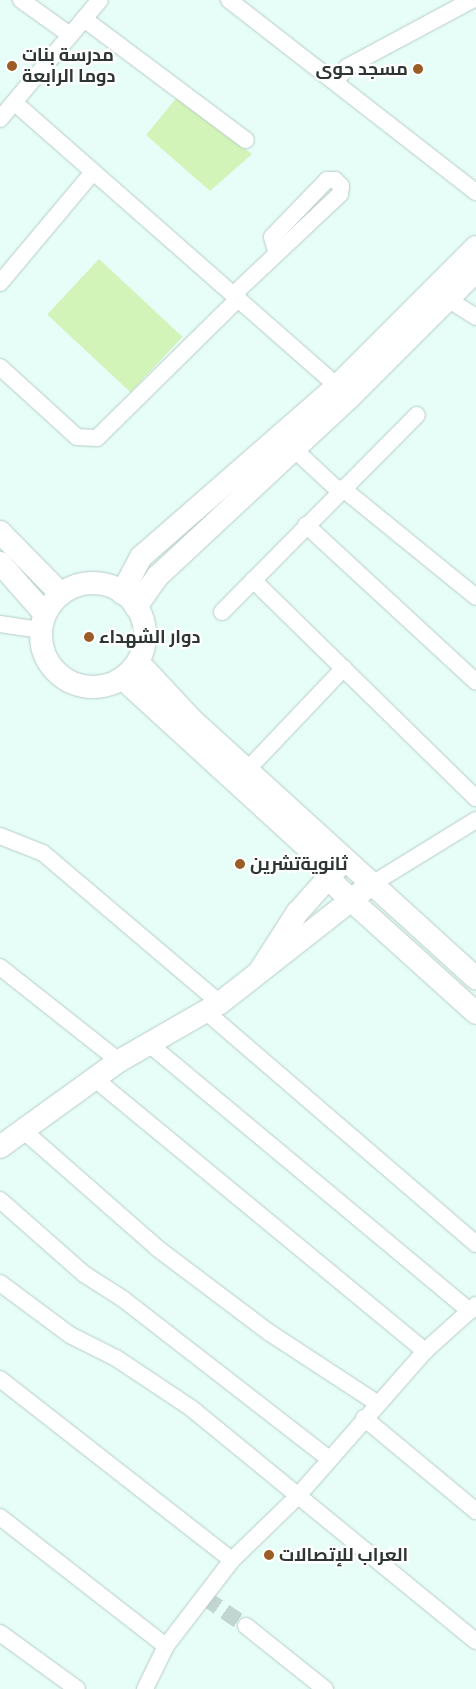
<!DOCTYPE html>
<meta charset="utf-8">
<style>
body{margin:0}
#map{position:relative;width:476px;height:1689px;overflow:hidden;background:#e6fdf8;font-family:Poppins,Cairo,sans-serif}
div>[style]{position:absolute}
.green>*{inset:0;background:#d3f4b8;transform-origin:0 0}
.street-tunnel>*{height:16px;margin-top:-8px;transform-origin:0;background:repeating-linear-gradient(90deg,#c1d5d1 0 16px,transparent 0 24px)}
.roads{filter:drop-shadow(0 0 1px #b7ccc7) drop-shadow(0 0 1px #b7ccc7)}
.street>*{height:16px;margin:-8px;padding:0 8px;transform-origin:8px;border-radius:8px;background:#fff}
.secondary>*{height:22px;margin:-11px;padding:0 11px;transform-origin:11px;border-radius:11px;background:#fff}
.secondary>.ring{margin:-11px;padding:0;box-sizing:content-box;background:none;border:22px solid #fff;border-radius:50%}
.dots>*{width:14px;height:14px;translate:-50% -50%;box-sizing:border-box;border:2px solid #fff;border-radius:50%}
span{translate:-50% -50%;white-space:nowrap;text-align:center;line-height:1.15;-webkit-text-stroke:4.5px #fff;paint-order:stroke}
.poi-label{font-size:18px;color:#2e3634;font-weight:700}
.left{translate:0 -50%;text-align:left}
.right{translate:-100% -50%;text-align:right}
</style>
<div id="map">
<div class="green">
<i style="clip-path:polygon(178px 96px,252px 154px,210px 191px,146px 135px)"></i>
<i style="left:99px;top:259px;width:114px;height:76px;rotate:43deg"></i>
</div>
<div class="street-tunnel">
<i style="left:205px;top:1598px;width:50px;rotate:34.3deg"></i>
</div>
<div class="roads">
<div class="street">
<i style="left:21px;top:0;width:60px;rotate:35.5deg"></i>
<i style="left:229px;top:0;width:313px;rotate:37.9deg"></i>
<i style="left:84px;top:19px;width:202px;rotate:36.8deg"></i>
<i style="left:335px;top:82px;width:19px;rotate:-51deg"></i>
<i style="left:347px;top:67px;width:142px;rotate:-28.2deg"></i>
<i style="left:15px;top:103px;width:439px;rotate:41.3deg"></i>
<i style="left:0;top:119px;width:155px;rotate:-50deg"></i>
<i style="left:0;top:283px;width:145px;rotate:-50deg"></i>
<i style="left:234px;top:294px;width:146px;rotate:-43.3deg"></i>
<i style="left:340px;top:194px;width:8px;rotate:-83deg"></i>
<i style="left:341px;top:186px;width:8px;rotate:-135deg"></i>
<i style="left:335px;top:180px;width:8px;rotate:180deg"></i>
<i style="left:327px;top:180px;width:79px;rotate:134deg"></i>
<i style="left:272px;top:237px;width:15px;rotate:74deg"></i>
<i style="left:449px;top:300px;width:32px;rotate:32deg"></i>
<i style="left:0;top:367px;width:104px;rotate:42.3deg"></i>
<i style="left:77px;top:437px;width:20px;rotate:3deg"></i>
<i style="left:97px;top:438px;width:199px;rotate:-44.6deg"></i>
<i style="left:293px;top:448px;width:63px;rotate:43.1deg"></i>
<i style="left:342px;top:488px;width:173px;rotate:39.1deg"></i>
<i style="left:306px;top:525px;width:231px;rotate:42.7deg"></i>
<i style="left:253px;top:580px;width:312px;rotate:44.4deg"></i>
<i style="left:222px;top:612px;width:277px;rotate:-45.3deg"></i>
<i style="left:0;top:624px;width:40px;rotate:8.5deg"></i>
<i style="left:248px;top:769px;width:139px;rotate:-46.5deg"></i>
<i style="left:0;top:836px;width:46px;rotate:21.6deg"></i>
<i style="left:43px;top:853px;width:232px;rotate:40.3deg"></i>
<i style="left:372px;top:884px;width:122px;rotate:-31.6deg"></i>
<i style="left:0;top:967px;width:152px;rotate:38.3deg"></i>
<i style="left:204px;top:1010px;width:359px;rotate:40.7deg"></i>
<i style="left:148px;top:1043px;width:419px;rotate:39.8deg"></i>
<i style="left:95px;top:1079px;width:428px;rotate:39.5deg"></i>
<i style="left:24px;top:1131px;width:177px;rotate:41.3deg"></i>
<i style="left:157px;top:1248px;width:141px;rotate:37deg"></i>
<i style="left:270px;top:1333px;width:128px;rotate:33.2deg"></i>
<i style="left:0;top:1200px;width:112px;rotate:41.4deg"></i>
<i style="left:84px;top:1274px;width:46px;rotate:32.7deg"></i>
<i style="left:123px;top:1299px;width:259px;rotate:37.8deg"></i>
<i style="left:0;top:1283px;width:87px;rotate:36.6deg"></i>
<i style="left:70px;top:1335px;width:51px;rotate:26.6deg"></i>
<i style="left:116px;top:1358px;width:90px;rotate:33.7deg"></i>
<i style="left:191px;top:1408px;width:368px;rotate:39.3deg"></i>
<i style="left:0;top:1379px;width:294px;rotate:38deg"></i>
<i style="left:364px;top:1418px;width:146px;rotate:39.7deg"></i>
<i style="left:0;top:1517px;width:210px;rotate:37.9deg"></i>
<i style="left:246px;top:1626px;width:101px;rotate:38.6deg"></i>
<i style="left:0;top:1633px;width:95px;rotate:36deg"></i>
<i style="left:145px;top:1689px;width:48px;rotate:-64deg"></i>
<i style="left:166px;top:1646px;width:108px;rotate:-52.5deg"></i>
<i style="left:232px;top:1560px;width:89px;rotate:-44.1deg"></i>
<i style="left:296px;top:1498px;width:196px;rotate:-48.7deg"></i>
<i style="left:425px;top:1351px;width:69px;rotate:-42deg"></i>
</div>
<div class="secondary">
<i style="left:0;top:532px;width:87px;rotate:45.5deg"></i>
<i style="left:0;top:563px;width:68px;rotate:48.6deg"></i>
<i class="ring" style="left:41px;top:583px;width:82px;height:82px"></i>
<i style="left:122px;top:593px;width:41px;rotate:-62.2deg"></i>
<i style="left:141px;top:557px;width:262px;rotate:-41.1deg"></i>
<i style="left:338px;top:385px;width:195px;rotate:-45deg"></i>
<i style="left:136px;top:607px;width:38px;rotate:-55deg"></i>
<i style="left:158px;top:576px;width:261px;rotate:-43deg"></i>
<i style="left:349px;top:398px;width:180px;rotate:-45deg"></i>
<i style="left:138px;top:662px;width:79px;rotate:47deg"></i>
<i style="left:192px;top:720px;width:384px;rotate:42.3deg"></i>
<i style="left:123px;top:679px;width:253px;rotate:42.4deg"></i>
<i style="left:310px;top:850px;width:33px;rotate:57deg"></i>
<i style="left:328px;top:878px;width:33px;rotate:44deg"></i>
<i style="left:352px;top:901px;width:167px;rotate:42.1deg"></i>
<i style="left:261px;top:969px;width:67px;rotate:-57.3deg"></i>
<i style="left:297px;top:913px;width:62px;rotate:-48.3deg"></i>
<i style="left:0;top:1147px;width:147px;rotate:-35.9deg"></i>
<i style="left:119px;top:1061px;width:116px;rotate:-29.9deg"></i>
<i style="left:220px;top:1003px;width:182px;rotate:-38.1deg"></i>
</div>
</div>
<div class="dots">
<i style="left:12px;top:66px;background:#9c5c25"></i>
<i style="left:418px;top:69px;background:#9c5c25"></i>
<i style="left:89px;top:637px;background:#9c5c25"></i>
<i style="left:240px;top:864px;background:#9c5c25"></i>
<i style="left:269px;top:1555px;background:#9c5c25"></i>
</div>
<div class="poi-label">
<span class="left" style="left:22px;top:66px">مدرسة بنات<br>دوما الرابعة</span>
<span class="right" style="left:408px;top:69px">مسجد حوى</span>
<span class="left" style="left:99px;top:637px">دوار الشهداء</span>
<span class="left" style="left:250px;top:864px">ثانويةتشرين</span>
<span class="left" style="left:279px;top:1555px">العراب للإتصالات</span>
</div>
</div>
